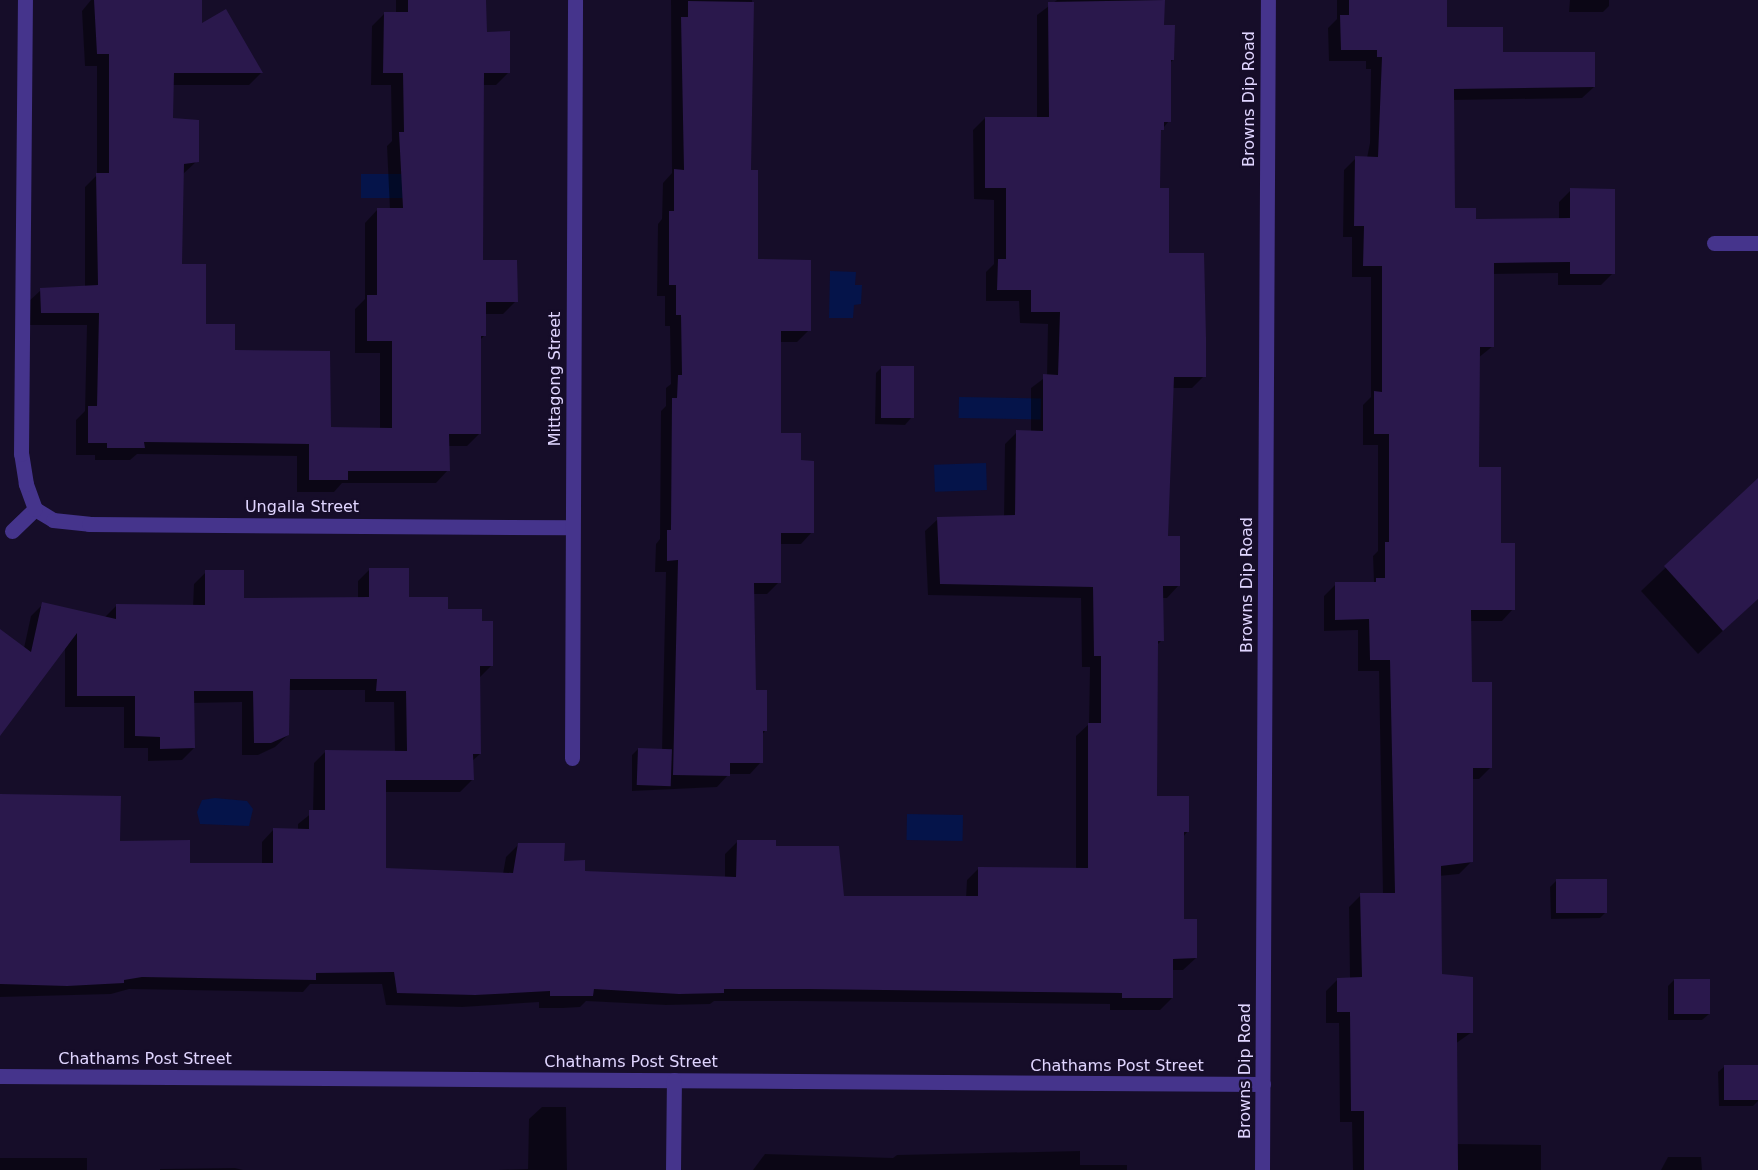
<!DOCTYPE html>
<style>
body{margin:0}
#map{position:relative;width:1758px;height:1170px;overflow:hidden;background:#160d29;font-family:"DejaVu Sans",sans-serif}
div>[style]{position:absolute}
.water>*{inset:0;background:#05144a;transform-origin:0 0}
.shadow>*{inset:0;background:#0007;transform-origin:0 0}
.building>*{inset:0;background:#2a184c;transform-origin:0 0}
.service>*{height:15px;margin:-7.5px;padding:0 7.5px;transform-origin:7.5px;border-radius:7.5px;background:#45348c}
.minor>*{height:15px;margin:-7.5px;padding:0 7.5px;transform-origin:7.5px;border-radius:7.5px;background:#45348c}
span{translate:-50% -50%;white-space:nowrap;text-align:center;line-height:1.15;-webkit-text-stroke:4.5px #160d29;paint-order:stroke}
.street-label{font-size:16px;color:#e0d5ff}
</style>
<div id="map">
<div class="water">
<i style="left:361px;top:174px;width:50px;height:24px"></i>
<i style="clip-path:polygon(830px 271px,856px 272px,855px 285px,862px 285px,861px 304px,854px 305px,853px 318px,829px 318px)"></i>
<i style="left:959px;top:397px;width:82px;height:21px;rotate:1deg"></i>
<i style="left:986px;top:463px;width:27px;height:52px;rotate:88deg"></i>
<i style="clip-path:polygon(215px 798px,247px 801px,253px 809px,249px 826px,200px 824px,197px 812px,202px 800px)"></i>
<i style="left:907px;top:814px;width:56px;height:26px;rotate:1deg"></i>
</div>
<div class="shadow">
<i style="clip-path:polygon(91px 0,177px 0,201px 25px,261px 73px,249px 85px,173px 85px,171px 119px,197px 161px,182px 175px,180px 265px,204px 326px,233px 352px,329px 429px,380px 430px,380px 353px,355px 353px,355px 309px,365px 299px,365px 223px,377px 210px,390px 210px,387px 146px,392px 141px,391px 85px,371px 85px,372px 26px,384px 14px,396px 14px,396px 0,485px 0,485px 33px,508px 73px,496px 85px,483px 85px,482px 262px,516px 301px,503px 314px,484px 314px,484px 336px,480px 340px,480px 433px,467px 446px,448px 446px,448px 470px,436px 483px,342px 483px,334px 492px,297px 492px,297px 456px,137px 454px,130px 460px,95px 460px,95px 455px,76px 455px,76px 420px,85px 411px,87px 325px,29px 325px,28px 302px,41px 290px,85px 288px,85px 187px,97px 175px,97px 66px,85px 66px,82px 11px)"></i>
<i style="clip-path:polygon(671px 0,752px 0,750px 172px,756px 261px,809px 330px,797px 342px,780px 342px,779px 434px,800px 462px,812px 532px,801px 544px,779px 544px,779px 582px,767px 594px,753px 594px,755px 691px,765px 731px,762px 735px,761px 762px,750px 774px,729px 774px,717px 787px,632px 791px,632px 755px,638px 749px,662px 750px,666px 572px,655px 572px,656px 544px,660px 539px,661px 411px,666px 406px,666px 388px,671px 384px,670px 326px,665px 326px,665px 296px,657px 296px,658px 224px,662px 219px,663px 183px,672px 173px)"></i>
<i style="clip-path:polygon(1057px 0,1163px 0,1163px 26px,1173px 60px,1169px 64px,1169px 121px,1159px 133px,1158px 190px,1167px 254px,1204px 376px,1192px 388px,1172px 388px,1167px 538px,1179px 585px,1167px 598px,1161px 598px,1162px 640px,1156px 646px,1156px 797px,1188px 831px,1183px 837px,1183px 920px,1196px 958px,1183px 970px,1171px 970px,1172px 998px,1160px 1010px,1110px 1010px,1110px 1004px,795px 1001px,714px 1001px,710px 1004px,666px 1005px,586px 1001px,580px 1007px,563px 1008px,539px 1008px,539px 1002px,462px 1007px,386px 1005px,382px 984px,310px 984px,303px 992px,129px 989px,111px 994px,0 997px,0 795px,119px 842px,189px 864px,262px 864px,262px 842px,274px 829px,298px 830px,298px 824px,313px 812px,314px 763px,326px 751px,395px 752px,394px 702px,365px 702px,365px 690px,289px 690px,288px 735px,275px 747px,258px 755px,242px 755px,242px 702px,193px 703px,194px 748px,182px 760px,148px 761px,148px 748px,124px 748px,124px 707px,65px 707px,65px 646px,0 734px,0 631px,24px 648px,31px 616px,43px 604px,104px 618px,116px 606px,193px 607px,194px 584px,206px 572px,242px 600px,358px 599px,358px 581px,370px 569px,407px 599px,480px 623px,491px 666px,479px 678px,480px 754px,472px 761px,472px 780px,460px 792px,385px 792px,385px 869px,503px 874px,506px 857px,518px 845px,583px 872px,725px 878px,725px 854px,737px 842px,774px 848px,842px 898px,966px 898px,967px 880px,979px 868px,1076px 870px,1076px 736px,1089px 724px,1090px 667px,1082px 667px,1081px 598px,928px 595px,925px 531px,938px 519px,1004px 517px,1005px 444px,1017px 432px,1031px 432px,1031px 388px,1047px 376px,1048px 324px,1020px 323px,1019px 301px,986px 301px,986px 272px,994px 264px,994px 200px,974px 199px,973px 130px,985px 118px,1037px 119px,1037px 15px)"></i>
<i style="clip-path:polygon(1337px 0,1445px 0,1446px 28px,1502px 54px,1594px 87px,1582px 98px,1453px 100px,1454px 209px,1475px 220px,1559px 220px,1559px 202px,1571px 190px,1613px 273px,1601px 285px,1558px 285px,1558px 273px,1493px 274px,1493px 346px,1478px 358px,1478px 469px,1513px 609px,1502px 621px,1470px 621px,1470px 683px,1491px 767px,1479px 779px,1471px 779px,1471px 862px,1459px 874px,1439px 876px,1440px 976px,1472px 1032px,1455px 1044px,1456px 1144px,1541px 1145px,1541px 1170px,1353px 1170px,1352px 1122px,1340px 1122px,1339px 1023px,1326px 1023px,1326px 991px,1338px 979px,1350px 979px,1349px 907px,1361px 895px,1383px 895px,1379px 671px,1358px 671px,1358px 630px,1324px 631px,1324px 596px,1336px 584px,1374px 582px,1373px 556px,1378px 551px,1378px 445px,1363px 445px,1363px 405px,1371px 397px,1371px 277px,1352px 277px,1352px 237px,1343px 237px,1344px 170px,1356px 158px,1367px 158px,1370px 143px,1371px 69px,1366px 69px,1366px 61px,1329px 61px,1328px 28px,1337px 19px)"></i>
<i style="clip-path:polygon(1570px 0,1609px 0,1609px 6px,1603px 12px,1569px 12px)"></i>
<i style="clip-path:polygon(882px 367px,911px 418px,905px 425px,875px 424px,876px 373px)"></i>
<i style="clip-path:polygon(1758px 480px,1758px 598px,1698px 654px,1641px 591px)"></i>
<i style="clip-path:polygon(1556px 881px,1606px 912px,1600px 918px,1551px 919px,1550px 887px)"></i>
<i style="clip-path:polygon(1674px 980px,1709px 1014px,1702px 1020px,1668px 1020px,1668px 986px)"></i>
<i style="clip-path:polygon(1725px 1066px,1758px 1066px,1758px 1101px,1753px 1106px,1719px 1106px,1718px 1072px)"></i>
<i style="clip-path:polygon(542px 1107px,566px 1107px,567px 1170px,498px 1170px,528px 1169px,529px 1119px)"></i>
<i style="clip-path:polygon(1080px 1151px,1080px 1165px,1127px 1165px,1127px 1170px,753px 1170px,765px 1154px,893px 1158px,897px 1155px)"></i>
<i style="clip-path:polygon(1668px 1157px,1701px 1157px,1702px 1170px,1661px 1170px)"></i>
<i style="left:0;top:1158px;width:87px;height:12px"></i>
<i style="clip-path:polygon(235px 1168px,243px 1170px,160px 1170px,160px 1169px)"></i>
</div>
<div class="building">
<i style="clip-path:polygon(94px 0,202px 0,202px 23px,226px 9px,263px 73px,174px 73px,173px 118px,199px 120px,199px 162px,184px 164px,182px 264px,206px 264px,206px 324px,235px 324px,235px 350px,330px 351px,331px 427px,392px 428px,392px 341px,367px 341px,367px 295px,377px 295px,377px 208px,403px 208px,399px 132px,404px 132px,403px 73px,383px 73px,384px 12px,408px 12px,408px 0,486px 0,487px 32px,510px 31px,510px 73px,484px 73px,483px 260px,517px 260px,518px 302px,486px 302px,486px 336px,481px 336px,481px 434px,449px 434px,450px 471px,348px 471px,348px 480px,309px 480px,309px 444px,144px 442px,145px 448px,107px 448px,107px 443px,88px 443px,88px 406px,97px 406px,99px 313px,41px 313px,40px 288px,98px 285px,96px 173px,109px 173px,109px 54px,97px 54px)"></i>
<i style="clip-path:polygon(1165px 0,1164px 25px,1175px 25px,1174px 60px,1171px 60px,1171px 122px,1164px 122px,1164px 130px,1161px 130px,1160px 188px,1169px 188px,1169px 253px,1204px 253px,1206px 338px,1206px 377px,1174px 377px,1168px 536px,1180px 536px,1180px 586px,1163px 586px,1164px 641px,1158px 641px,1157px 796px,1189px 796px,1189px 832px,1184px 832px,1184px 919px,1197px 919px,1197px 958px,1173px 959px,1173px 998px,1122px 998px,1122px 993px,808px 989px,724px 989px,724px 993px,679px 994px,594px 989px,593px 996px,550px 996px,550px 991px,475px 995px,397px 993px,394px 972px,316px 973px,316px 980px,142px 977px,124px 980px,124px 983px,67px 986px,0 984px,0 794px,121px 796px,120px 841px,190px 840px,190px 863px,273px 863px,273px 828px,309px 829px,309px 810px,325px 810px,325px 750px,407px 751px,406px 691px,376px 691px,377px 679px,290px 679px,289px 735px,271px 743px,254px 743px,253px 691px,194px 691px,195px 748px,160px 749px,160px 737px,135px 736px,135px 696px,77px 696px,77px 633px,0 736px,0 629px,31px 652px,42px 602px,116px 619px,116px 604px,205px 605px,205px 570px,244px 570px,244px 598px,369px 597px,369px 568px,409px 568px,409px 597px,448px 597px,448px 609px,482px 609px,482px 621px,493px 621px,493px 666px,480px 666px,481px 754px,473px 754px,474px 780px,386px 780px,386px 868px,513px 873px,518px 843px,565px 843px,564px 861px,585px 860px,585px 871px,736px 877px,737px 840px,776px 840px,776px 846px,839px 846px,844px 896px,978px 896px,978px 867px,1088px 868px,1088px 723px,1101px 723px,1101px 656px,1094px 656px,1093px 587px,940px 584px,937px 517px,1015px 515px,1016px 430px,1043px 431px,1043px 374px,1058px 375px,1060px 312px,1031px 312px,1031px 290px,997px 290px,998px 259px,1006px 259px,1006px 188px,985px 188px,985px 117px,1049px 117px,1048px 2px)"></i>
<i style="clip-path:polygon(1349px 0,1447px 0,1447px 27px,1503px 27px,1503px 52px,1595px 52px,1595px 87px,1454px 89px,1455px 208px,1476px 208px,1476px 219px,1570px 218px,1570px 188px,1615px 189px,1615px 274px,1570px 274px,1570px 262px,1494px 263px,1494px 347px,1480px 347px,1479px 467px,1501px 467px,1501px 543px,1515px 543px,1515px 610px,1471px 610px,1472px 682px,1492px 682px,1492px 768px,1473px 768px,1473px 862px,1441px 866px,1442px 974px,1473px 977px,1473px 1033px,1457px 1033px,1458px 1170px,1364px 1170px,1364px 1111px,1351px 1111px,1350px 1012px,1337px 1012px,1337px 978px,1362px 977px,1360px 893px,1395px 893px,1390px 660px,1370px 660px,1369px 619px,1335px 620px,1335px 582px,1376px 582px,1376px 578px,1385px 578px,1385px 542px,1389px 542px,1389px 434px,1374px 434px,1374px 391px,1382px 392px,1382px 266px,1363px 266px,1364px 226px,1354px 226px,1355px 156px,1378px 157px,1382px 57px,1377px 57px,1377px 50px,1341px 50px,1340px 15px,1349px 15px)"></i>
<i style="clip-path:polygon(688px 1px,754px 2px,751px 170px,758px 170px,758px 259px,811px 260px,811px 331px,781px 331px,781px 433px,801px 433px,801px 460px,814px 461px,814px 533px,781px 533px,781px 583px,754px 583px,756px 690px,767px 690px,767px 731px,763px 731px,763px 763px,730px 763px,730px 776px,673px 775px,678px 560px,667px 561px,667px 530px,671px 530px,672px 398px,677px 398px,678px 375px,682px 375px,681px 315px,676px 315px,676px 285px,669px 285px,669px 211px,674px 211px,674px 169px,684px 170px,681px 17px,688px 17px)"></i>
<i style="left:881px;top:366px;width:33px;height:52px"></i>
<i style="clip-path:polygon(1758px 478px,1758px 599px,1723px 631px,1664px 566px)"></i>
<i style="left:638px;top:748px;width:34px;height:37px;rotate:2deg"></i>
<i style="left:1556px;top:879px;width:51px;height:34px"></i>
<i style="left:1674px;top:979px;width:36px;height:35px"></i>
<i style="left:1724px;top:1065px;width:34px;height:35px"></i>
</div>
<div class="service">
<i style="left:1714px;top:243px;width:44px"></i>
</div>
<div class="minor">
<i style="left:35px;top:509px;width:21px;rotate:31deg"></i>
<i style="left:53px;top:520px;width:36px;rotate:6deg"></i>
<i style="left:89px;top:524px;width:483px;rotate:0.4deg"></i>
<i style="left:12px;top:531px;width:32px;rotate:-44deg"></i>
<i style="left:35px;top:509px;width:27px;rotate:-110deg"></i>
<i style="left:26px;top:484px;width:30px;rotate:-99deg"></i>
<i style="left:21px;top:454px;width:454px;rotate:-89.5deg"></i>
<i style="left:572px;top:758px;width:758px;rotate:-89.77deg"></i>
<i style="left:0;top:1076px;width:1263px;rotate:0.36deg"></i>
<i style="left:673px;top:1170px;width:90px;rotate:-89.4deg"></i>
<i style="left:1262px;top:1170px;width:1170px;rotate:-89.71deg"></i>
</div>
<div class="street-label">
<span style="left:1249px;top:99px;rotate:-90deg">Browns Dip Road</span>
<span style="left:555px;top:379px;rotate:-90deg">Mittagong Street</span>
<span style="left:302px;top:507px">Ungalla Street</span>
<span style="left:1247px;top:585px;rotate:-90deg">Browns Dip Road</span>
<span style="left:145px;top:1059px">Chathams Post Street</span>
<span style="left:631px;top:1062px">Chathams Post Street</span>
<span style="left:1117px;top:1066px">Chathams Post Street</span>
<span style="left:1245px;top:1071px;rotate:-90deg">Browns Dip Road</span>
</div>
</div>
